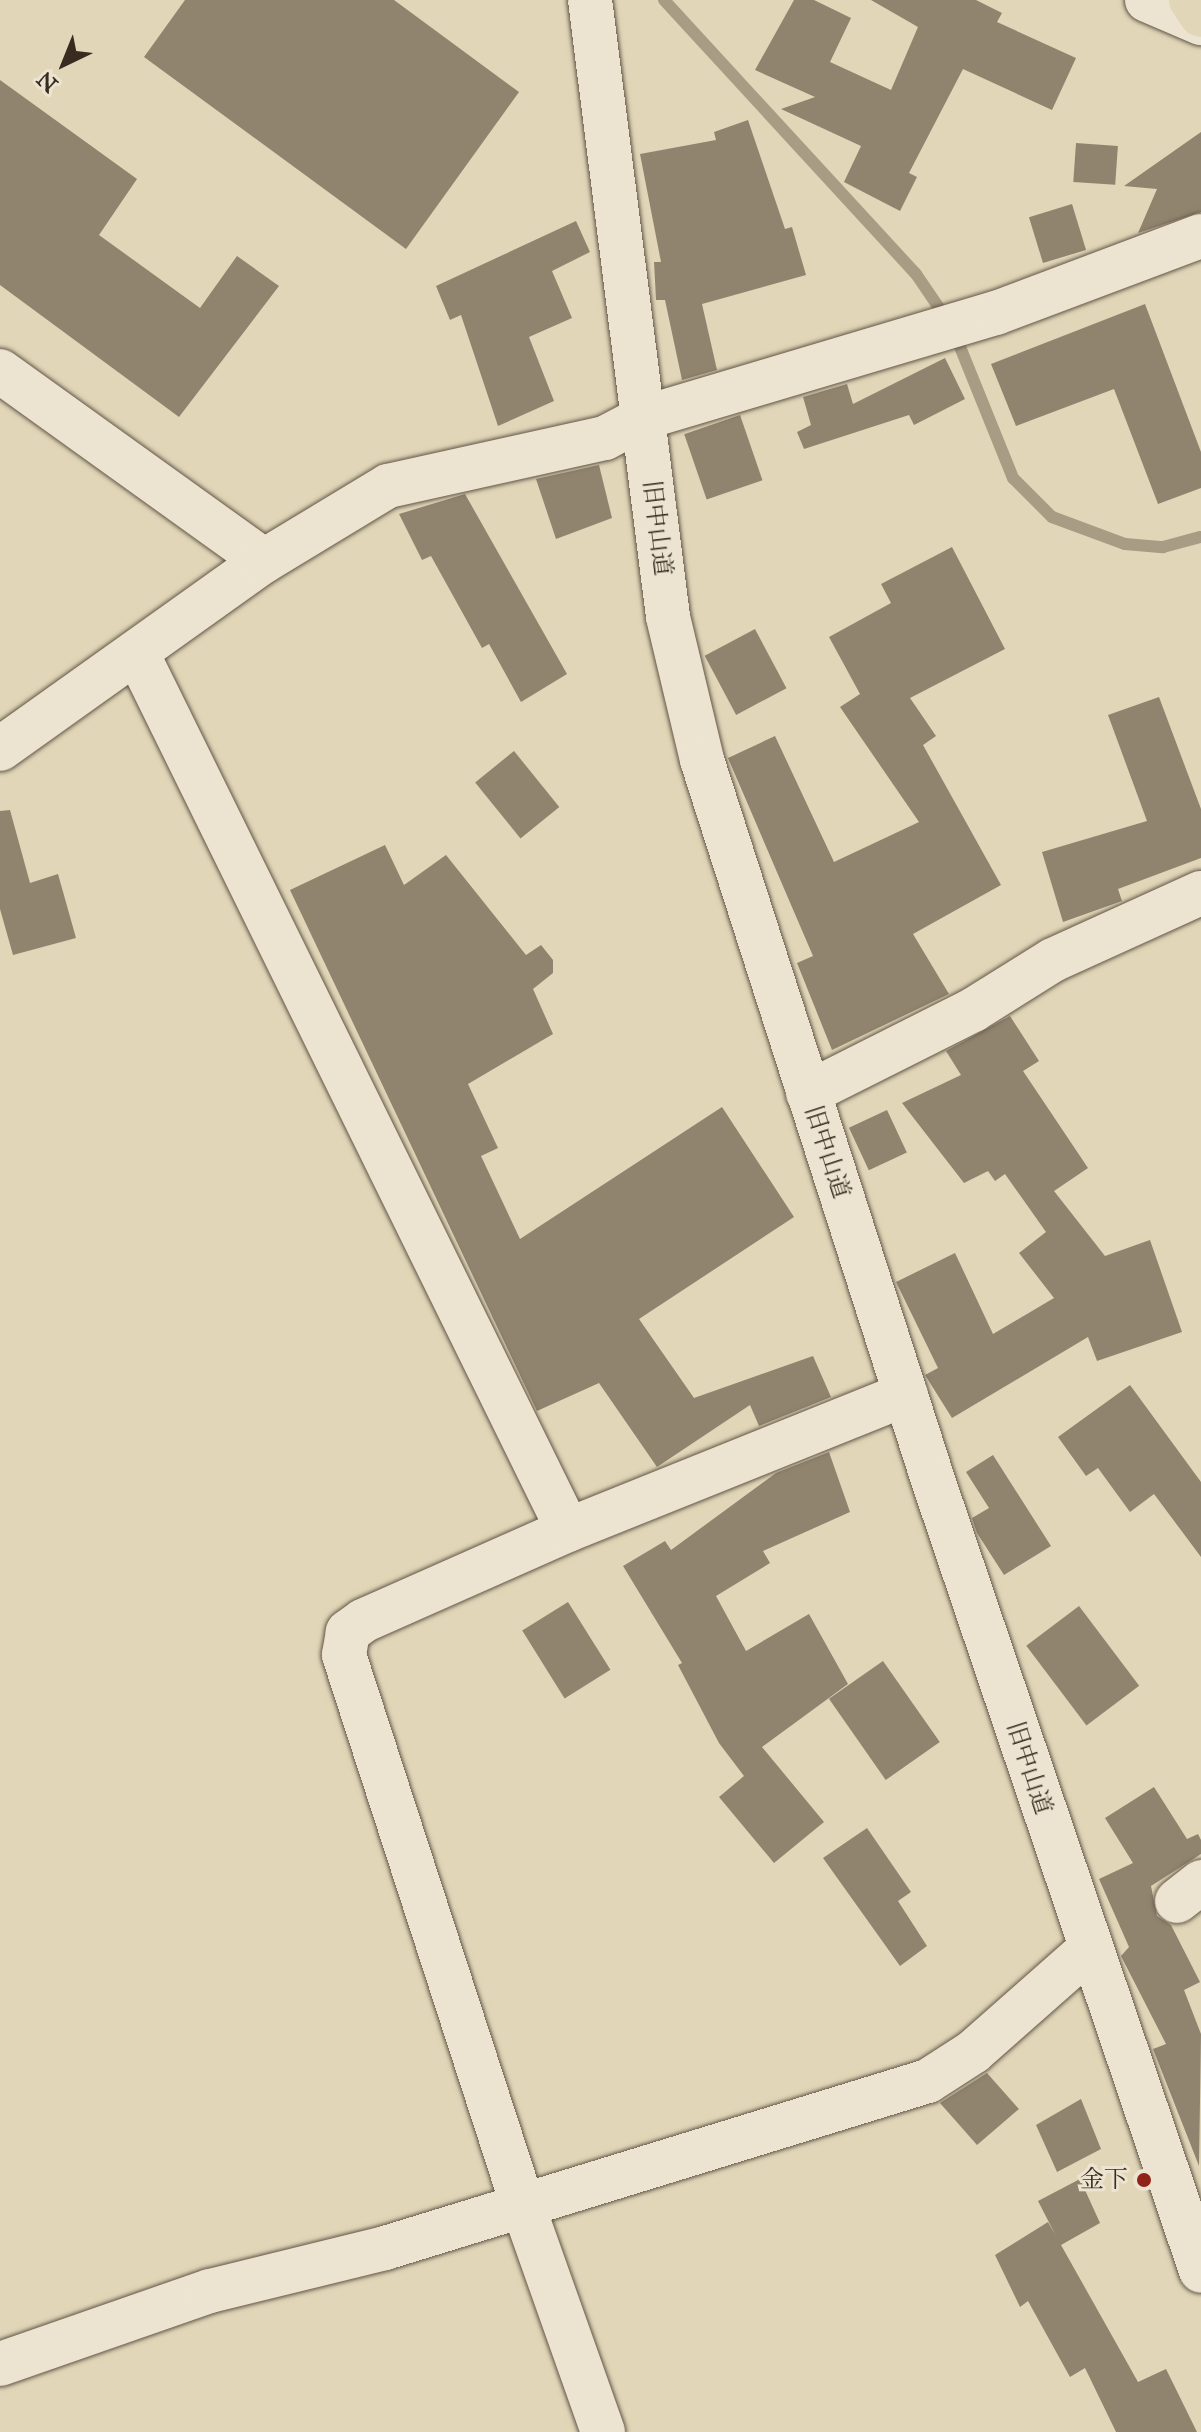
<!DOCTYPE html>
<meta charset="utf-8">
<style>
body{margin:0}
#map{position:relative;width:1201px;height:2432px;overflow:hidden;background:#e1d6b8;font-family:"IM FELL Great Primer","Noto Serif JP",serif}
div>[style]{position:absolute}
.stream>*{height:12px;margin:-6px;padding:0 6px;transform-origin:6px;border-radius:6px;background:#a89c84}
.building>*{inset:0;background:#90846f;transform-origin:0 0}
.roads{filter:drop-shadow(0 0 2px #625646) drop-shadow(0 0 2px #625646)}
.street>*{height:44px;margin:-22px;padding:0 22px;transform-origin:22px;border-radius:22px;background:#ece4d1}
.secondary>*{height:44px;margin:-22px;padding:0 22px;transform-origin:22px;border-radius:22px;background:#ece4d1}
.highway>*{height:44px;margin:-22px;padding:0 22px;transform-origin:22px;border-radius:22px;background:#e1d6b8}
.dots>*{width:22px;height:22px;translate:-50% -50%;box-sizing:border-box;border:4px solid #ece4d1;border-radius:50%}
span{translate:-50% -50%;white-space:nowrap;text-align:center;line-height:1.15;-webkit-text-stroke:6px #ece4d1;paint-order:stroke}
.street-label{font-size:24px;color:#382c20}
.poi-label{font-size:24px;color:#382c20}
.right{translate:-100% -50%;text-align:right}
.north{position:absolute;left:24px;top:24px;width:80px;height:80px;-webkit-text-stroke:6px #ece4d1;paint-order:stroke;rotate:223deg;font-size:22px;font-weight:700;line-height:32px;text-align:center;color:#382c20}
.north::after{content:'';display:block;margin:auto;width:28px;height:36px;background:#382c20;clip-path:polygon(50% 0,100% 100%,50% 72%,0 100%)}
</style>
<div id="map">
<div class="stream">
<i style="left:664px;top:0;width:372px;rotate:47.4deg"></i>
<i style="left:916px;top:274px;width:64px;rotate:55.8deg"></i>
<i style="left:952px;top:327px;width:163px;rotate:68deg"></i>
<i style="left:1013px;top:478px;width:55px;rotate:45deg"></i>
<i style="left:1052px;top:517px;width:78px;rotate:20.3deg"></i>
<i style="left:1125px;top:544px;width:38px;rotate:5deg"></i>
<i style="left:1163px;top:547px;width:39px;rotate:-15deg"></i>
</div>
<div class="building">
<i style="clip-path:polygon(185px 0,394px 0,519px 92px,406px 249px,144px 57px)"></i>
<i style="clip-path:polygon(794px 0,814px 0,851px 18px,830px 62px,891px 90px,918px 27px,871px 0,976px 0,1002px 13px,997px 22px,1076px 58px,1052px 110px,963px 69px,909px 173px,917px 177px,900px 211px,844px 182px,861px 146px,781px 109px,815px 97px,755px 70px)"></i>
<i style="clip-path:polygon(0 80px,137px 179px,99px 235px,200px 308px,237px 256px,279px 286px,179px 417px,0 285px)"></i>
<i style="clip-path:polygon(748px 120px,785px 229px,792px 227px,806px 275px,702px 304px,717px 370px,682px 380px,665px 300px,656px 300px,654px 262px,661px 262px,640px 154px,716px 140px,714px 132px)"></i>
<i style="clip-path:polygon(1201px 132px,1201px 212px,1138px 233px,1157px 189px,1124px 186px)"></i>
<i style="left:1076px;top:143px;width:42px;height:39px;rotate:4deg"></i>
<i style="left:1072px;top:204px;width:48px;height:45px;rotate:73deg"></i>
<i style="clip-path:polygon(576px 221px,590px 252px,552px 271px,572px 318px,529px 337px,554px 401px,498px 426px,461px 315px,450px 320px,436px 286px)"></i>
<i style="clip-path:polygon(1145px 304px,1201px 452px,1201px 488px,1158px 504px,1114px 389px,1016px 426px,991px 364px)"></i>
<i style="clip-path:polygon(945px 358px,965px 399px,914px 425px,909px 415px,804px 449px,797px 432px,811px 425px,803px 397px,847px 384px,853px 404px)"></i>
<i style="left:740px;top:415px;width:69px;height:59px;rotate:71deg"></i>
<i style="clip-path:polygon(599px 465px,612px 518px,556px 539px,536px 479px)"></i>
<i style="clip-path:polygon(465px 494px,567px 674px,521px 702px,489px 644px,482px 648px,431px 556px,422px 560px,399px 514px)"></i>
<i style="clip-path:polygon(952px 547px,1005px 649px,910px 698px,936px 736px,923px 745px,1001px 885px,913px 934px,949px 994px,832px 1050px,797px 963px,813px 956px,728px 758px,775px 736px,834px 862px,919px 822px,840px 707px,860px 694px,829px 637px,891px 603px,881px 584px)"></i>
<i style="left:755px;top:629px;width:67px;height:57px;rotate:62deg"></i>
<i style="clip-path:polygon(1159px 697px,1201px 809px,1201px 858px,1118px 889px,1122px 901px,1063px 922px,1042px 852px,1147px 821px,1108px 715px)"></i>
<i style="left:514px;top:751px;width:72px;height:50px;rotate:51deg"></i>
<i style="clip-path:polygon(10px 810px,30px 883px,58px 874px,76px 938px,13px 955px,0 909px,0 811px)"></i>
<i style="clip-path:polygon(385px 845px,404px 885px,446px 855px,526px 955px,541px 945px,553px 960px,553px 973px,533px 989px,553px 1034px,468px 1084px,498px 1148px,481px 1156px,520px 1239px,722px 1107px,794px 1217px,639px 1319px,694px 1398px,813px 1356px,831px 1397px,759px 1426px,750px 1405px,657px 1467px,599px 1383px,537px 1411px,290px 890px)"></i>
<i style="clip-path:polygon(1010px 1016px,1039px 1061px,1023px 1071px,1088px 1168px,1054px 1191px,1105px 1256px,1150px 1240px,1182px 1332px,1097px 1361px,1088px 1337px,952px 1418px,925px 1375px,938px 1368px,896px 1282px,955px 1253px,993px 1334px,1054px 1298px,1019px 1253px,1046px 1232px,1005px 1174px,995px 1181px,988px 1171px,964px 1183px,902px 1103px,961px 1075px,946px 1051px)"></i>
<i style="left:887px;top:1110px;width:47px;height:42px;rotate:65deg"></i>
<i style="clip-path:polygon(1130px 1385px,1201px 1482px,1201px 1557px,1154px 1494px,1130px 1512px,1098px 1468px,1086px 1476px,1058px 1437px)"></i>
<i style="clip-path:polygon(829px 1452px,850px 1512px,763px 1551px,770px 1563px,716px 1596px,746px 1651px,809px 1614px,848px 1684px,762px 1747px,824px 1822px,774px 1863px,719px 1797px,744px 1776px,719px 1743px,678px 1665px,682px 1663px,623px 1566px,665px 1541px,671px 1550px,776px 1473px)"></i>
<i style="clip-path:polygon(993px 1455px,1051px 1546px,1004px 1575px,977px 1533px,972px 1518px,989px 1508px,966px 1472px)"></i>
<i style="left:568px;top:1602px;width:80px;height:54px;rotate:58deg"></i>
<i style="left:1079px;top:1606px;width:100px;height:66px;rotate:53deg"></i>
<i style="left:883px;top:1661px;width:99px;height:66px;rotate:55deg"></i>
<i style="clip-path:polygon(1154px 1787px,1187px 1839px,1198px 1834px,1201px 1840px,1201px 1854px,1151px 1886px,1157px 1916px,1171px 1925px,1200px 1982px,1184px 1990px,1201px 2034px,1199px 2166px,1153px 2049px,1166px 2044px,1121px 1956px,1129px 1947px,1099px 1879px,1133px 1863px,1105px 1818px)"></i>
<i style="clip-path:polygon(867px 1828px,911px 1892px,898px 1901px,927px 1946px,900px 1966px,823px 1858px)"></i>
<i style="clip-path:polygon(987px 2073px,1019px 2109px,977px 2145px,940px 2103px)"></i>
<i style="clip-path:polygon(1081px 2099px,1101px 2149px,1057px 2172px,1036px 2125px)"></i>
<i style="clip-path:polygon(1080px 2179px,1100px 2223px,1061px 2245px,1138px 2382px,1166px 2369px,1197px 2432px,1116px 2432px,1085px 2368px,1070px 2377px,1028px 2301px,1020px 2307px,995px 2255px,1048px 2222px,1056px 2236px,1038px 2201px)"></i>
</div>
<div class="roads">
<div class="street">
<i style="left:1147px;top:0;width:59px;rotate:23.1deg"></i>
<i style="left:0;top:371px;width:325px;rotate:35.7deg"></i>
<i style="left:643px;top:418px;width:368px;rotate:-16.6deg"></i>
<i style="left:996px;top:313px;width:219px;rotate:-20.6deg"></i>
<i style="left:137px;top:653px;width:977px;rotate:63.83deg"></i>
<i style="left:568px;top:1530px;width:224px;rotate:156.1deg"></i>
<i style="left:363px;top:1621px;width:19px;rotate:144deg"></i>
<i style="left:348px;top:1632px;width:23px;rotate:100deg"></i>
<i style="left:344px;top:1655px;width:576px;rotate:72.01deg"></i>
<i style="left:522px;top:2203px;width:243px;rotate:70.5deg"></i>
<i style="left:808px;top:1093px;width:185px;rotate:-26.7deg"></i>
<i style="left:973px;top:1010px;width:94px;rotate:-32deg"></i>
<i style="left:1053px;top:960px;width:162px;rotate:-24.4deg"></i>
<i style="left:568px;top:1530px;width:364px;rotate:-21.9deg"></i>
<i style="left:1177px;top:1901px;width:31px;rotate:-38deg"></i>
<i style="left:0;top:2364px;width:222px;rotate:-19.2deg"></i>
<i style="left:210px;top:2291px;width:180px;rotate:-13.8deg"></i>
<i style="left:385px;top:2248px;width:568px;rotate:-17.1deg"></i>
<i style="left:928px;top:2081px;width:54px;rotate:-32.8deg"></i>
<i style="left:973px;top:2052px;width:156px;rotate:-41.4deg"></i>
</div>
<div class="secondary">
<i style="left:590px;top:0;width:622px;rotate:82.79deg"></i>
<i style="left:668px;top:617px;width:147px;rotate:76.6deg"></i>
<i style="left:702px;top:760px;width:753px;rotate:72.21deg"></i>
<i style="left:932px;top:1477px;width:838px;rotate:71.28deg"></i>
<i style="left:0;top:749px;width:324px;rotate:-35.5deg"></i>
<i style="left:264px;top:561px;width:145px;rotate:-31.2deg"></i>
<i style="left:388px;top:486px;width:222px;rotate:-12.5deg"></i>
<i style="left:605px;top:438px;width:43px;rotate:-27.8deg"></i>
</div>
<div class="highway">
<i style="left:1191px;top:0;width:18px;rotate:56deg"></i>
</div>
</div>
<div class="dots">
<i style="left:1144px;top:2180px;background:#8f2418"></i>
</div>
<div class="street-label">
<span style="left:657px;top:528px;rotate:83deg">旧中山道</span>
<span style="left:827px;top:1152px;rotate:72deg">旧中山道</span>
<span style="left:1029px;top:1768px;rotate:72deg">旧中山道</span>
</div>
<div class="poi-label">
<span class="right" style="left:1128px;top:2180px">金下</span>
</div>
<div class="north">N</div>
</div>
